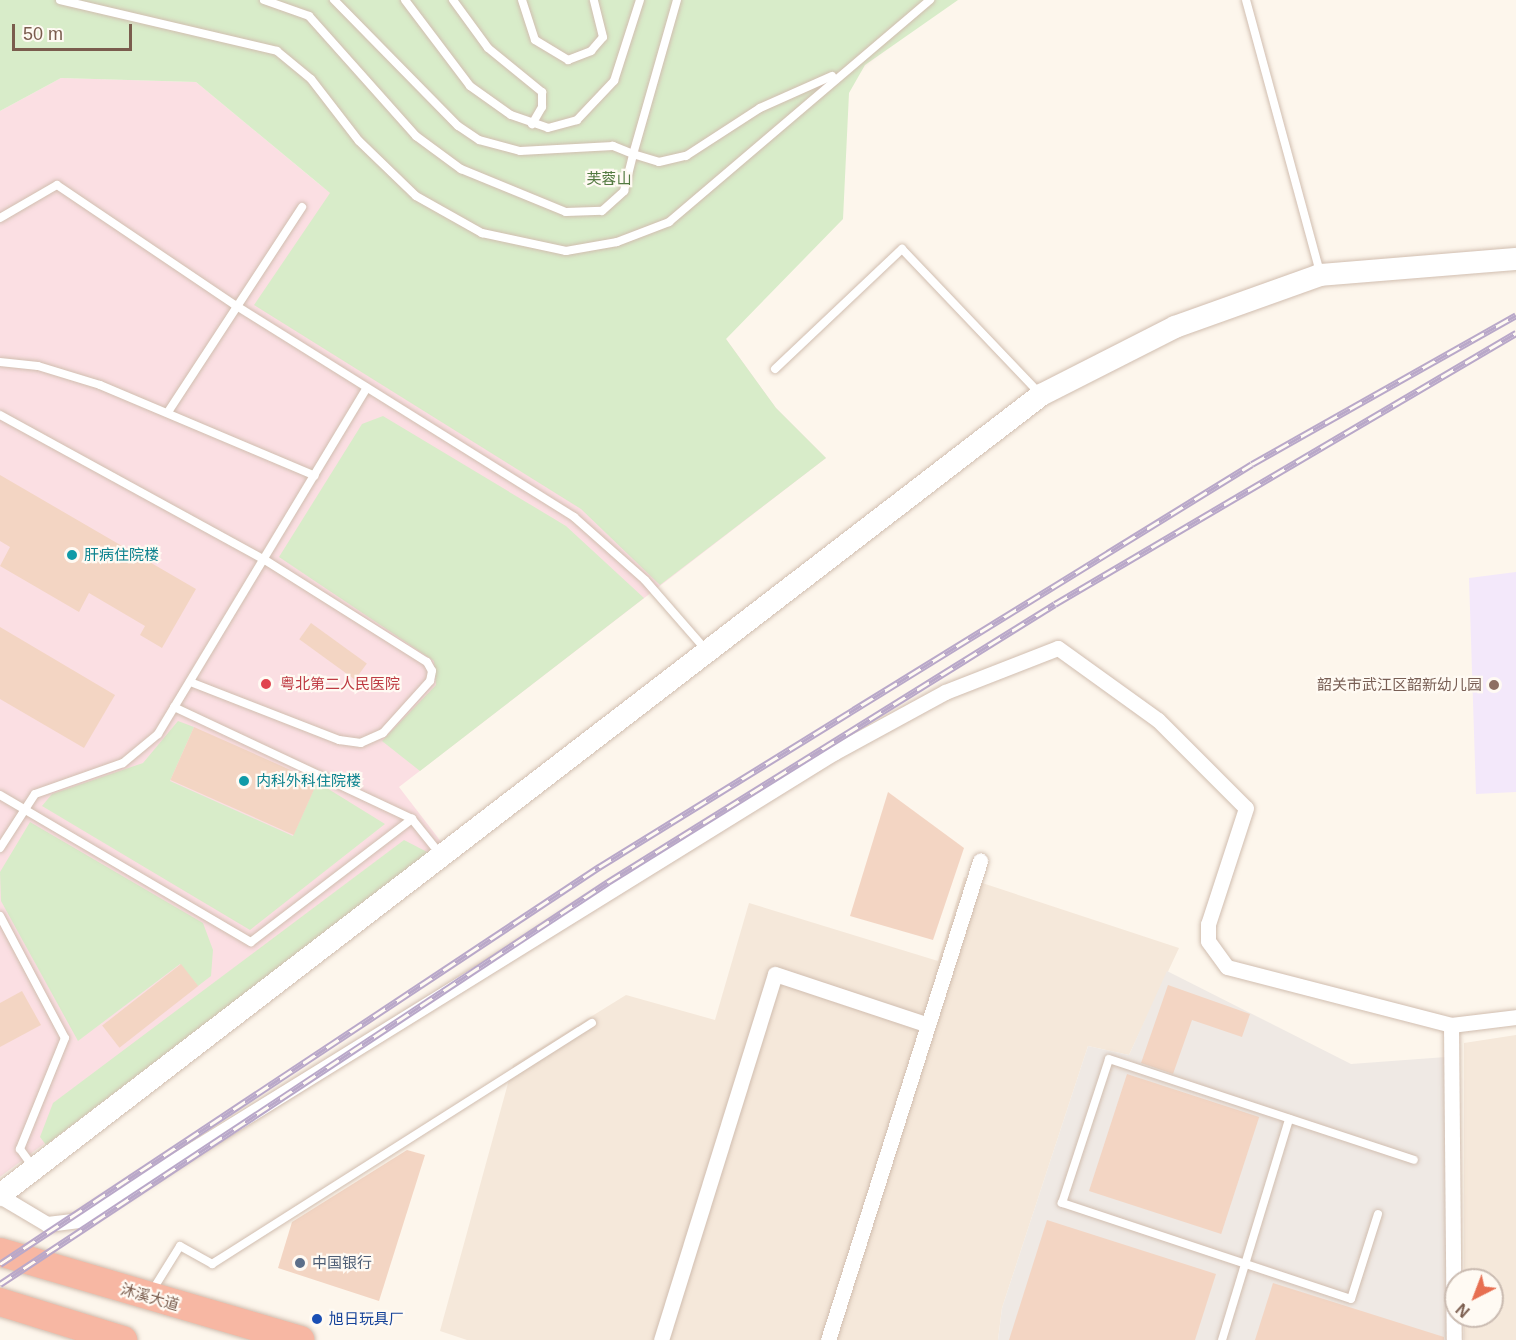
<!DOCTYPE html>
<meta charset="utf-8">
<style>
body{margin:0}
#map{position:relative;width:1516px;height:1340px;overflow:hidden;background:#fdf6ec;font-family:Helvetica,"Noto Sans SC",sans-serif}
div>[style]{position:absolute}
.residential>*{inset:0;background:#f5e8da}
.industrial>*{inset:0;background:#efe9e4}
.education>*{inset:0;background:#f3e8fa}
.medical>*{inset:0;background:#fbdfe3}
.green>*{inset:0;background:#d8ecc9}
.building>*{inset:0;background:#f3d5c3;transform-origin:0 0}
.roads{filter:drop-shadow(0 0 2px #d1beb0) drop-shadow(0 0 2px #d1beb0)}
.lane>*{height:8px;margin:-4px;padding:0 4px;transform-origin:4px;border-radius:4px;background:#fff}
.street>*{height:15px;margin:-7.5px;padding:0 7.5px;transform-origin:7.5px;border-radius:7.5px;background:#fff}
.secondary>*{height:22px;margin:-11px;padding:0 11px;transform-origin:11px;border-radius:11px;background:#fff}
.highway>*{height:28px;margin:-14px;padding:0 14px;transform-origin:14px;border-radius:14px;background:#f7b7a3}
.rail>*{height:7px;margin-top:-3.5px;transform-origin:0;background:repeating-linear-gradient(90deg,#fffaf3 0 14px,#b9a8c9 0 28px);box-sizing:border-box;border-block:2px solid #b9a8c9}
.dots>*{width:16px;height:16px;translate:-50% -50%;box-sizing:border-box;border:3px solid #fffaf3;border-radius:50%}
span{translate:-50% -50%;white-space:nowrap;text-align:center;line-height:1.15;-webkit-text-stroke:4.5px #fffaf3;paint-order:stroke}
.park-label{font-size:15px;color:#537a41}
.culture-label{font-size:15px;color:#0d838f}
.left{translate:0 -50%;text-align:left}
.health-label{font-size:15px;color:#be3a42}
.education-label{font-size:15px;color:#785e54}
.right{translate:-100% -50%;text-align:right}
.service-label{font-size:15px;color:#4e5e75}
.street-label{font-size:15px;color:#7a5c4d}
.transit-label{font-size:15px;color:#164399}
.north{position:absolute;left:1444px;top:1268px;width:60px;height:60px;box-sizing:border-box;background:#fffaf3;border:2px solid #cabbb1;border-radius:50%;rotate:222deg;font-size:16px;font-weight:700;line-height:24px;text-align:center;color:#7a5c4d}
.north::after{content:'';display:block;margin:auto;width:21px;height:27px;background:#e76f51;clip-path:polygon(50% 0,100% 100%,50% 72%,0 100%)}
.scale{position:absolute;left:12px;top:24px;width:120px;height:27px;box-sizing:border-box;border:3px solid #7a5c4d;border-top:0;padding-left:8px;font-size:18px;line-height:21px;white-space:nowrap;color:#7a5c4d;-webkit-text-stroke:4px #fffaf3;paint-order:stroke}
</style>
<div id="map">
<div class="residential">
<i style="clip-path:polygon(964px 877px,1179px 948px,1129px 1055px,1088px 1046px,1002px 1308px,998px 1340px,467px 1340px,440px 1331px,513px 1065px,626px 995px,715px 1020px,749px 903px,938px 961px)"></i>
<i style="clip-path:polygon(1516px 1035px,1516px 1340px,1464px 1340px,1464px 1316px,1492px 1316px,1492px 1280px,1464px 1280px,1464px 1043px)"></i>
</div>
<div class="industrial">
<i style="clip-path:polygon(1167px 971px,1351px 1064px,1446px 1057px,1448px 1340px,998px 1340px,1002px 1308px,1088px 1046px,1129px 1055px)"></i>
</div>
<div class="education">
<i style="clip-path:polygon(1516px 572px,1516px 792px,1476px 794px,1469px 578px)"></i>
</div>
<div class="medical">
<i style="clip-path:polygon(61px 78px,196px 82px,319px 184px,565px 372px,726px 339px,776px 408px,826px 458px,399px 787px,442px 843px,0 1177px,0 111px)"></i>
</div>
<div class="green">
<i style="clip-path:polygon(0 0,958px 0,865px 65px,849px 93px,843px 219px,726px 339px,776px 408px,826px 458px,660px 585px,581px 509px,254px 305px,330px 193px,196px 82px,61px 78px,0 111px)"></i>
<i style="clip-path:polygon(383px 416px,566px 526px,644px 598px,420px 771px,382px 741px,436px 685px,434px 661px,279px 557px,362px 424px)"></i>
<i style="clip-path:polygon(178px 721px,194px 727px,170px 781px,293px 836px,317px 782px,385px 824px,250px 930px,42px 806px,52px 794px,143px 763px)"></i>
<i style="clip-path:polygon(30px 822px,203px 923px,213px 950px,211px 976px,198px 986px,180px 964px,78px 1041px,1px 901px,0 872px)"></i>
<i style="clip-path:polygon(404px 840px,429px 853px,46px 1145px,40px 1137px,53px 1103px)"></i>
</div>
<div class="building">
<i style="clip-path:polygon(0 475px,196px 589px,162px 648px,140px 635px,145px 626px,89px 593px,79px 612px,0 566px,10px 547px,0 541px)"></i>
<i style="left:311px;top:623px;width:69px;height:20px;rotate:36deg"></i>
<i style="clip-path:polygon(0 627px,115px 695px,84px 748px,0 699px)"></i>
<i style="left:194px;top:727px;width:135px;height:58px;rotate:24deg"></i>
<i style="clip-path:polygon(888px 792px,964px 848px,933px 940px,850px 916px)"></i>
<i style="left:181px;top:964px;width:28px;height:100px;rotate:52deg"></i>
<i style="clip-path:polygon(1168px 985px,1250px 1014px,1242px 1037px,1192px 1020px,1173px 1074px,1141px 1063px)"></i>
<i style="clip-path:polygon(22px 991px,41px 1025px,0 1047px,0 1003px)"></i>
<i style="left:1127px;top:1074px;width:139px;height:123px;rotate:18deg"></i>
<i style="clip-path:polygon(407px 1150px,425px 1155px,379px 1301px,278px 1268px,292px 1222px)"></i>
<i style="clip-path:polygon(1047px 1220px,1216px 1274px,1195px 1340px,1009px 1340px)"></i>
<i style="clip-path:polygon(1273px 1283px,1444px 1337px,1444px 1340px,1255px 1340px)"></i>
</div>
<div class="roads">
<div class="lane">
<i style="left:60px;top:0;width:223px;rotate:13.2deg"></i>
<i style="left:277px;top:51px;width:44px;rotate:39.5deg"></i>
<i style="left:311px;top:79px;width:78px;rotate:52.3deg"></i>
<i style="left:359px;top:141px;width:79px;rotate:44deg"></i>
<i style="left:416px;top:196px;width:76px;rotate:29.3deg"></i>
<i style="left:482px;top:233px;width:86px;rotate:12.1deg"></i>
<i style="left:566px;top:251px;width:52px;rotate:-10deg"></i>
<i style="left:617px;top:242px;width:56px;rotate:-21deg"></i>
<i style="left:669px;top:222px;width:343px;rotate:-40.4deg"></i>
<i style="left:264px;top:0;width:48px;rotate:19.6deg"></i>
<i style="left:309px;top:16px;width:161px;rotate:48.3deg"></i>
<i style="left:416px;top:136px;width:56px;rotate:36.3deg"></i>
<i style="left:461px;top:169px;width:113px;rotate:22.3deg"></i>
<i style="left:566px;top:212px;width:36px;rotate:-2deg"></i>
<i style="left:602px;top:211px;width:30px;rotate:-42deg"></i>
<i style="left:624px;top:191px;width:38px;rotate:-76deg"></i>
<i style="left:633px;top:154px;width:22px;rotate:-158deg"></i>
<i style="left:613px;top:146px;width:93px;rotate:176.9deg"></i>
<i style="left:520px;top:151px;width:42px;rotate:-165deg"></i>
<i style="left:479px;top:140px;width:25px;rotate:-146deg"></i>
<i style="left:458px;top:126px;width:177px;rotate:-134.5deg"></i>
<i style="left:405px;top:0;width:108px;rotate:52.9deg"></i>
<i style="left:470px;top:86px;width:50px;rotate:35.3deg"></i>
<i style="left:511px;top:115px;width:39px;rotate:19deg"></i>
<i style="left:548px;top:128px;width:30px;rotate:-15deg"></i>
<i style="left:577px;top:120px;width:54px;rotate:-46.5deg"></i>
<i style="left:614px;top:81px;width:85px;rotate:-72.2deg"></i>
<i style="left:453px;top:0;width:59px;rotate:53.9deg"></i>
<i style="left:488px;top:48px;width:70px;rotate:39.2deg"></i>
<i style="left:542px;top:92px;width:15px;rotate:90deg"></i>
<i style="left:542px;top:107px;width:20px;rotate:120deg"></i>
<i style="left:522px;top:0;width:42px;rotate:72deg"></i>
<i style="left:535px;top:40px;width:39px;rotate:31deg"></i>
<i style="left:568px;top:60px;width:25px;rotate:-21deg"></i>
<i style="left:591px;top:51px;width:18px;rotate:-49deg"></i>
<i style="left:603px;top:37px;width:38px;rotate:-104deg"></i>
<i style="left:677px;top:0;width:160px;rotate:105.9deg"></i>
<i style="left:633px;top:154px;width:27px;rotate:17deg"></i>
<i style="left:659px;top:162px;width:28px;rotate:-13deg"></i>
<i style="left:686px;top:156px;width:88px;rotate:-33deg"></i>
<i style="left:760px;top:108px;width:79px;rotate:-24deg"></i>
<i style="left:1246px;top:0;width:283px;rotate:74.8deg"></i>
<i style="left:0;top:218px;width:66px;rotate:-30.1deg"></i>
<i style="left:57px;top:185px;width:215px;rotate:34deg"></i>
<i style="left:235px;top:305px;width:400px;rotate:32deg"></i>
<i style="left:574px;top:517px;width:95px;rotate:41.6deg"></i>
<i style="left:645px;top:580px;width:93px;rotate:48.9deg"></i>
<i style="left:0;top:362px;width:38px;rotate:6deg"></i>
<i style="left:38px;top:366px;width:65px;rotate:17deg"></i>
<i style="left:100px;top:385px;width:233px;rotate:22.9deg"></i>
<i style="left:775px;top:369px;width:175px;rotate:-43.4deg"></i>
<i style="left:902px;top:249px;width:200px;rotate:46.4deg"></i>
<i style="left:168px;top:412px;width:245px;rotate:-56.8deg"></i>
<i style="left:0;top:415px;width:302px;rotate:28.7deg"></i>
<i style="left:265px;top:560px;width:191px;rotate:32.2deg"></i>
<i style="left:427px;top:662px;width:10px;rotate:61deg"></i>
<i style="left:432px;top:671px;width:10px;rotate:101deg"></i>
<i style="left:430px;top:681px;width:70px;rotate:132.1deg"></i>
<i style="left:383px;top:733px;width:24px;rotate:156deg"></i>
<i style="left:361px;top:743px;width:22px;rotate:-172deg"></i>
<i style="left:339px;top:740px;width:160px;rotate:-158.7deg"></i>
<i style="left:174px;top:707px;width:263px;rotate:25.2deg"></i>
<i style="left:412px;top:819px;width:45px;rotate:51.3deg"></i>
<i style="left:0;top:795px;width:291px;rotate:30.4deg"></i>
<i style="left:251px;top:942px;width:203px;rotate:-37.4deg"></i>
<i style="left:0;top:848px;width:64px;rotate:-57.1deg"></i>
<i style="left:35px;top:794px;width:93px;rotate:-19.4deg"></i>
<i style="left:123px;top:763px;width:45px;rotate:-39.6deg"></i>
<i style="left:158px;top:734px;width:404px;rotate:-58.9deg"></i>
<i style="left:0;top:916px;width:138px;rotate:62deg"></i>
<i style="left:65px;top:1038px;width:120px;rotate:112.1deg"></i>
<i style="left:20px;top:1149px;width:22px;rotate:54deg"></i>
<i style="left:1378px;top:1214px;width:89px;rotate:107.6deg"></i>
<i style="left:1351px;top:1299px;width:305px;rotate:-161.6deg"></i>
<i style="left:1062px;top:1203px;width:151px;rotate:-71.9deg"></i>
<i style="left:1109px;top:1059px;width:321px;rotate:18.3deg"></i>
<i style="left:152px;top:1291px;width:53px;rotate:-58.1deg"></i>
<i style="left:180px;top:1246px;width:37px;rotate:29deg"></i>
<i style="left:212px;top:1264px;width:450px;rotate:-32.4deg"></i>
<i style="left:1222px;top:1340px;width:231px;rotate:-73.1deg"></i>
</div>
<div class="street">
<i style="left:1451px;top:1025px;width:315px;rotate:89.5deg"></i>
<i style="left:0;top:1196px;width:55px;rotate:30.8deg"></i>
<i style="left:47px;top:1224px;width:32px;rotate:-7deg"></i>
<i style="left:79px;top:1220px;width:889px;rotate:-31.76deg"></i>
<i style="left:835px;top:752px;width:125px;rotate:-28.6deg"></i>
<i style="left:945px;top:692px;width:121px;rotate:-21.3deg"></i>
<i style="left:1058px;top:648px;width:123px;rotate:35.8deg"></i>
<i style="left:1158px;top:720px;width:124px;rotate:45deg"></i>
<i style="left:1246px;top:808px;width:122px;rotate:108.1deg"></i>
<i style="left:1208px;top:924px;width:17px;rotate:90deg"></i>
<i style="left:1208px;top:941px;width:32px;rotate:54deg"></i>
<i style="left:1227px;top:967px;width:231px;rotate:14.5deg"></i>
<i style="left:1451px;top:1025px;width:65px;rotate:-7deg"></i>
<i style="left:661px;top:1340px;width:383px;rotate:-72.7deg"></i>
<i style="left:775px;top:974px;width:161px;rotate:18.4deg"></i>
<i style="left:828px;top:1340px;width:503px;rotate:-72.39deg"></i>
</div>
<div class="secondary">
<i style="left:0;top:1195px;width:1313px;rotate:-37.54deg"></i>
<i style="left:1041px;top:395px;width:150px;rotate:-26.9deg"></i>
<i style="left:1175px;top:327px;width:154px;rotate:-19.7deg"></i>
<i style="left:1320px;top:275px;width:197px;rotate:-4.7deg"></i>
</div>
<div class="highway">
<i style="left:0;top:1252px;width:313px;rotate:16.3deg"></i>
<i style="left:0;top:1302px;width:129px;rotate:17.2deg"></i>
</div>
</div>
<div class="rail">
<i style="left:0;top:1264px;width:719px;rotate:-33.54deg"></i>
<i style="left:599px;top:867px;width:767px;rotate:-31.68deg"></i>
<i style="left:1252px;top:464px;width:303px;rotate:-29.4deg"></i>
<i style="left:0;top:1284px;width:729px;rotate:-33.47deg"></i>
<i style="left:608px;top:882px;width:526px;rotate:-31.88deg"></i>
<i style="left:1055px;top:604px;width:535px;rotate:-30.45deg"></i>
</div>
<div class="dots">
<i style="left:72px;top:555px;background:#0f9aa8"></i>
<i style="left:266px;top:684px;background:#e0444e"></i>
<i style="left:1494px;top:685px;background:#8d6e63"></i>
<i style="left:244px;top:781px;background:#0f9aa8"></i>
<i style="left:300px;top:1263px;background:#5c6f8a"></i>
<i style="left:317px;top:1319px;background:#1a4fb4"></i>
</div>
<div class="park-label">
<span style="left:609px;top:179px">芙蓉山</span>
</div>
<div class="culture-label">
<span class="left" style="left:84px;top:555px">肝病住院楼</span>
<span class="left" style="left:256px;top:781px">内科外科住院楼</span>
</div>
<div class="health-label">
<span class="left" style="left:280px;top:684px">粤北第二人民医院</span>
</div>
<div class="education-label">
<span class="right" style="left:1482px;top:685px">韶关市武江区韶新幼儿园</span>
</div>
<div class="service-label">
<span class="left" style="left:312px;top:1263px">中国银行</span>
</div>
<div class="street-label">
<span style="left:150px;top:1297px;rotate:16deg">沐溪大道</span>
</div>
<div class="transit-label">
<span class="left" style="left:329px;top:1319px">旭日玩具厂</span>
</div>
<div class="north">N</div>
<div class="scale">50 m</div>
</div>
